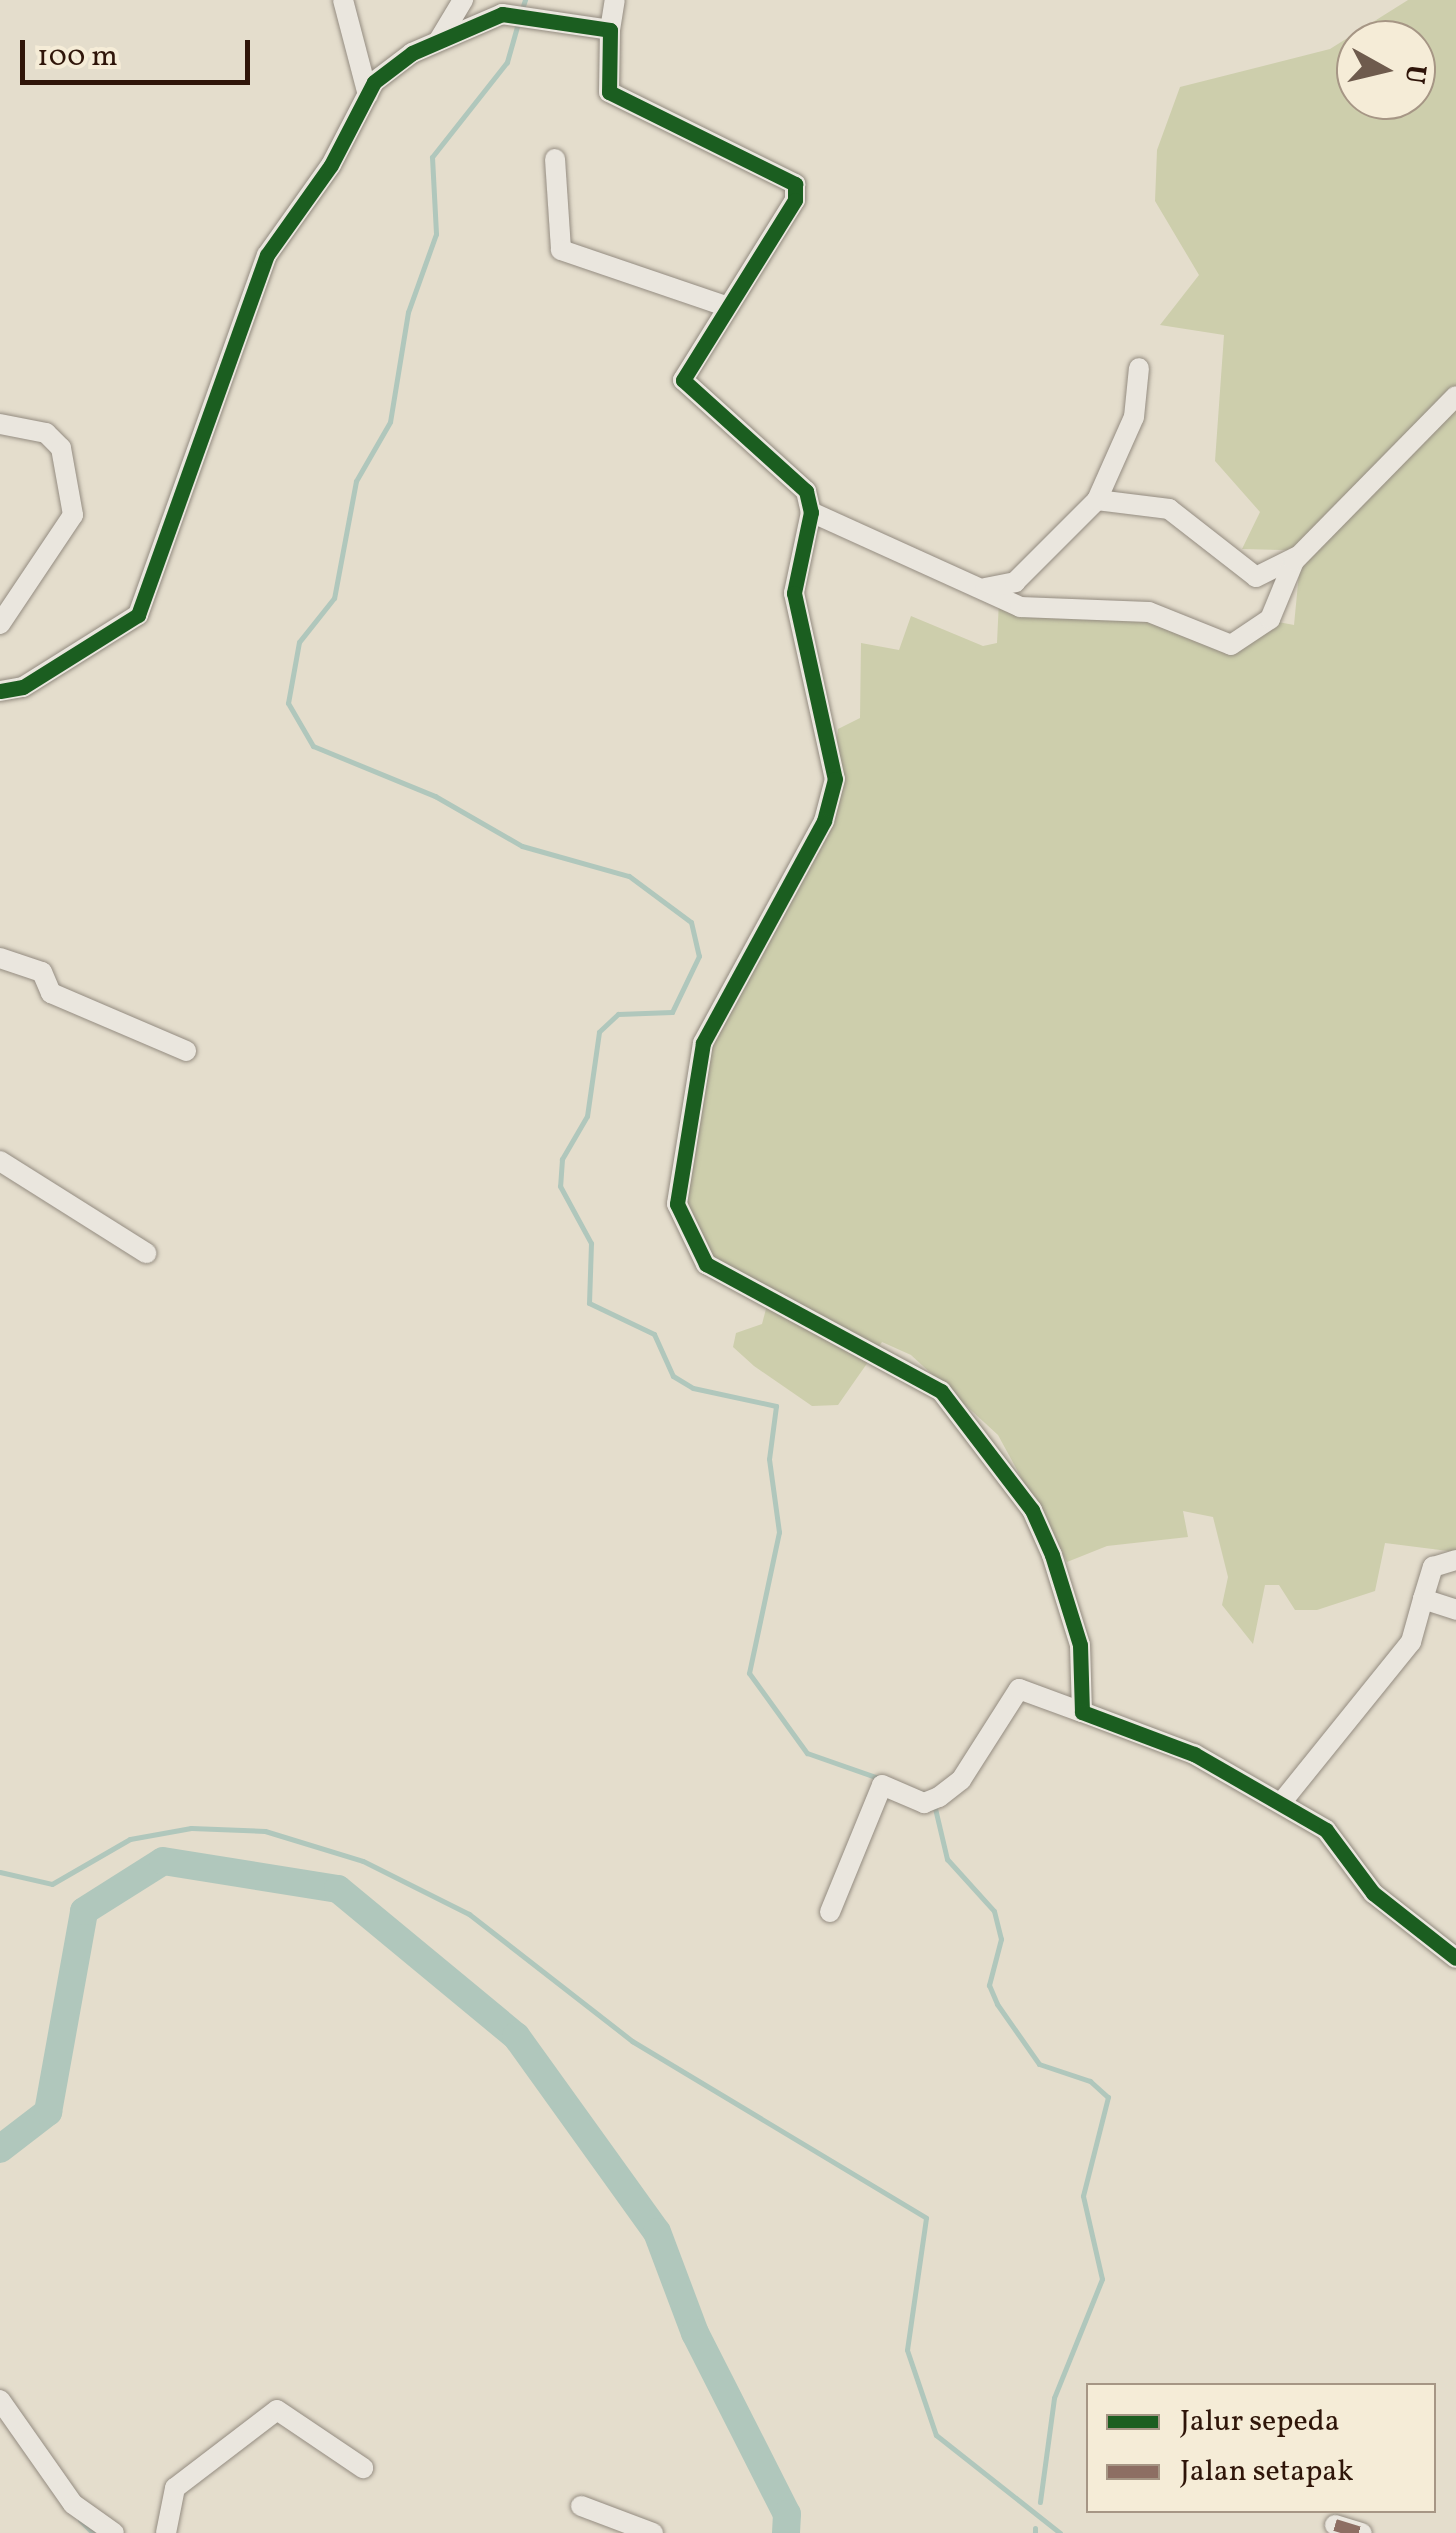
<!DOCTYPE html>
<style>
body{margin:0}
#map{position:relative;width:1456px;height:2533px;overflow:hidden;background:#e4ddcc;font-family:Vollkorn,serif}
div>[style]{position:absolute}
.green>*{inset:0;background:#cdceac}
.stream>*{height:5px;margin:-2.5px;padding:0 2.5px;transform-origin:2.5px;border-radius:2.5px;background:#b0c7bc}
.river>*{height:28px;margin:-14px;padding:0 14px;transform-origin:14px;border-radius:14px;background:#b0c7bc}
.roads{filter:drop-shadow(0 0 2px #948c81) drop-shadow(0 0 2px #948c81)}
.minor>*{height:20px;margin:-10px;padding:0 10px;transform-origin:10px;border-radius:10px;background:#eae6de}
.quiet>*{height:12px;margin-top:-6px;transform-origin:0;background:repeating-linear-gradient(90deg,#8d6e63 0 25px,transparent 0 37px)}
.cycleway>*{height:15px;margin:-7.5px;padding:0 7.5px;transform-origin:7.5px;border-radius:7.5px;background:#1b5e20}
span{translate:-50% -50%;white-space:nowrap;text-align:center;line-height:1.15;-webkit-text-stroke:8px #f5ecd7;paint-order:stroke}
.legend{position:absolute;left:1086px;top:2383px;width:350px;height:130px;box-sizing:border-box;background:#f5ecd7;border:2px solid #a69685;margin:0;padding:12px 18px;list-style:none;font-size:30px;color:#2f1509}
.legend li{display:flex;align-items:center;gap:20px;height:50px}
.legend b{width:50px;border:2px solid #a69685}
.north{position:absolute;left:1336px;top:20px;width:100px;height:100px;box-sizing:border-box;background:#f5ecd7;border:2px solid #a69685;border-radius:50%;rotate:98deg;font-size:28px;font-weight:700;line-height:40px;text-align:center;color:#2f1509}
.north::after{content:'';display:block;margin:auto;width:35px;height:45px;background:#6e5b4d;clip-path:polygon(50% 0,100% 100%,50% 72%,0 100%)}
.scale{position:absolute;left:20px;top:40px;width:230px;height:45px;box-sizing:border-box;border:5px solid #2f1509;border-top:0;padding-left:12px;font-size:30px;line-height:35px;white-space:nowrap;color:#2f1509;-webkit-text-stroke:8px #f5ecd7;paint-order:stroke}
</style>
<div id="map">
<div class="green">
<i style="clip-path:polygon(evenodd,1408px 0,1456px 0,1456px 1552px,1385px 1543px,1375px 1591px,1317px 1610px,1295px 1610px,1279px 1585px,1265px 1585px,1253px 1644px,1222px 1605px,1228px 1577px,1213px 1517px,1183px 1511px,1188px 1537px,1107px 1546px,1067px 1562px,998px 1435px,911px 1355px,882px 1342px,838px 1405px,812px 1406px,754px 1366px,733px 1347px,736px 1333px,762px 1324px,767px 1305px,711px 1260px,681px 1203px,707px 1045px,827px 822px,838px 729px,860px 718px,861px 643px,899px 650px,911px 616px,983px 646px,997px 643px,999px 600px,1138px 614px,1219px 647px,1273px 621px,1294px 625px,1299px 573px,1286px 550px,1242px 549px,1260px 512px,1215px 461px,1224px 335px,1160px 325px,1199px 275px,1155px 201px,1157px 150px,1180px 87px,1330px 49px,1408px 0,1356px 40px,1416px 40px,1416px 100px,1356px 100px,1356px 40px)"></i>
</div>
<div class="stream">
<i style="left:521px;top:12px;width:13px;rotate:-72deg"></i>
<i style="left:518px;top:23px;width:41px;rotate:105.8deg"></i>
<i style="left:507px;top:62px;width:121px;rotate:128.3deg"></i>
<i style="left:432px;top:157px;width:77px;rotate:87deg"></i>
<i style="left:436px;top:234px;width:83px;rotate:109.7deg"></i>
<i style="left:408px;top:312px;width:111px;rotate:99.3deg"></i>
<i style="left:390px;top:422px;width:68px;rotate:120deg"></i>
<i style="left:356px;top:481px;width:119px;rotate:100.6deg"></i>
<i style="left:334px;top:598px;width:56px;rotate:128.5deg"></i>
<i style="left:299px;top:642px;width:62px;rotate:100.2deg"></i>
<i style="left:288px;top:703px;width:50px;rotate:59.8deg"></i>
<i style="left:313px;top:746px;width:132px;rotate:22.3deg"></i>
<i style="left:435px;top:796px;width:100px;rotate:29.9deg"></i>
<i style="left:522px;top:846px;width:111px;rotate:15.7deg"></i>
<i style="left:629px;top:876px;width:77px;rotate:36.6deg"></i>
<i style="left:691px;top:922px;width:35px;rotate:77deg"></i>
<i style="left:699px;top:956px;width:62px;rotate:115.7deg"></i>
<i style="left:672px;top:1012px;width:54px;rotate:177.9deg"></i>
<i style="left:618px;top:1014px;width:26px;rotate:137deg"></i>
<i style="left:599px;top:1032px;width:85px;rotate:98.1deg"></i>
<i style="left:587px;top:1116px;width:50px;rotate:120.2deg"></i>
<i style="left:562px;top:1159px;width:27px;rotate:94deg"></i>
<i style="left:560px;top:1186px;width:65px;rotate:61.5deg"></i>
<i style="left:591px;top:1243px;width:60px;rotate:91.9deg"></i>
<i style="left:589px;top:1303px;width:72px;rotate:25.5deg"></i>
<i style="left:654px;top:1334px;width:46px;rotate:65.7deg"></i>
<i style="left:673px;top:1376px;width:23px;rotate:31deg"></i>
<i style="left:693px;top:1388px;width:85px;rotate:12.2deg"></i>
<i style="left:776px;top:1406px;width:53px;rotate:97.5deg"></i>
<i style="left:769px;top:1459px;width:74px;rotate:82.2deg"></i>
<i style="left:779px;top:1532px;width:144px;rotate:102deg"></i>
<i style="left:749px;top:1673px;width:99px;rotate:54.1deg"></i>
<i style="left:807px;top:1753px;width:127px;rotate:19.3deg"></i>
<i style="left:934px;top:1804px;width:57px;rotate:76.7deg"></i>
<i style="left:947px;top:1859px;width:70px;rotate:47.9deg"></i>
<i style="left:994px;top:1911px;width:29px;rotate:76deg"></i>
<i style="left:1001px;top:1939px;width:48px;rotate:104.6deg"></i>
<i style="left:989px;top:1985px;width:21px;rotate:67deg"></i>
<i style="left:997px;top:2004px;width:73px;rotate:55deg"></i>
<i style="left:1039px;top:2064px;width:54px;rotate:18.4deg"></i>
<i style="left:1090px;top:2081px;width:24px;rotate:42deg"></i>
<i style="left:1108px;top:2097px;width:102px;rotate:104.2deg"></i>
<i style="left:1083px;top:2196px;width:85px;rotate:77.1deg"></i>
<i style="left:1102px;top:2279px;width:128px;rotate:112deg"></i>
<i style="left:1054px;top:2398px;width:105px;rotate:97.7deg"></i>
<i style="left:0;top:1872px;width:53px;rotate:13deg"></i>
<i style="left:52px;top:1884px;width:90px;rotate:-30deg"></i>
<i style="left:130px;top:1839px;width:62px;rotate:-10.2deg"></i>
<i style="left:191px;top:1828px;width:74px;rotate:2.3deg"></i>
<i style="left:265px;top:1831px;width:102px;rotate:17deg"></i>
<i style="left:363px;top:1861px;width:119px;rotate:26.6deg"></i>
<i style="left:469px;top:1914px;width:207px;rotate:37.9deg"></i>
<i style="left:632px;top:2041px;width:343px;rotate:31deg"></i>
<i style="left:926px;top:2218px;width:133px;rotate:98.2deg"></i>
<i style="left:907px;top:2350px;width:90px;rotate:71.2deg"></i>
<i style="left:936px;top:2435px;width:158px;rotate:38.3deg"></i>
<i style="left:80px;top:2520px;width:17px;rotate:45deg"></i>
<i style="left:1035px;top:2533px;width:5px;rotate:-90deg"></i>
</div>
<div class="river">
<i style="left:0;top:2149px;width:61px;rotate:-37.6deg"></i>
<i style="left:48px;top:2112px;width:204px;rotate:-79.8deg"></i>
<i style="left:84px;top:1911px;width:93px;rotate:-32.3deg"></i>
<i style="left:163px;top:1861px;width:177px;rotate:9.1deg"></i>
<i style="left:338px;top:1889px;width:231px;rotate:39.6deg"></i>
<i style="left:516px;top:2036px;width:241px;rotate:54.3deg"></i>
<i style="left:657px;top:2232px;width:108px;rotate:69.4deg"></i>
<i style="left:695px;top:2333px;width:203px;rotate:63.1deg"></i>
<i style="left:787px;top:2514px;width:19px;rotate:93deg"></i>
</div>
<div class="roads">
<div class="minor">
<i style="left:343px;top:0;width:98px;rotate:75.3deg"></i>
<i style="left:610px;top:30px;width:30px;rotate:-81deg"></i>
<i style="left:439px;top:40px;width:47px;rotate:-59deg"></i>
<i style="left:555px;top:159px;width:91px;rotate:86.2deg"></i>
<i style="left:561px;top:250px;width:176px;rotate:18.8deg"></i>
<i style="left:0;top:424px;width:47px;rotate:11.1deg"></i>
<i style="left:46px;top:433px;width:21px;rotate:45deg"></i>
<i style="left:61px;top:448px;width:68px;rotate:79.8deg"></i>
<i style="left:73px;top:515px;width:131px;rotate:123.8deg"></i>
<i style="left:1097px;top:500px;width:73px;rotate:7.1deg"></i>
<i style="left:1169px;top:509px;width:110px;rotate:38deg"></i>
<i style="left:1256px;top:577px;width:45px;rotate:-26.6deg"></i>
<i style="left:811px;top:512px;width:230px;rotate:24.4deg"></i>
<i style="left:1020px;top:607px;width:129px;rotate:2.2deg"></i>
<i style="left:1149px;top:612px;width:88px;rotate:21.9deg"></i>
<i style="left:1231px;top:645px;width:47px;rotate:-33.7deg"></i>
<i style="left:1270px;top:619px;width:63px;rotate:-67.5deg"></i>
<i style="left:1294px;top:561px;width:231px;rotate:-45.5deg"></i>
<i style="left:985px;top:588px;width:31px;rotate:-11deg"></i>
<i style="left:1015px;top:582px;width:116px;rotate:-45deg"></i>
<i style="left:1097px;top:500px;width:91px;rotate:-66deg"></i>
<i style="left:1134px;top:417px;width:49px;rotate:-84.2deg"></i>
<i style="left:0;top:691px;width:23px;rotate:-10deg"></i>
<i style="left:23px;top:687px;width:136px;rotate:-32.1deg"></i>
<i style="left:138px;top:615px;width:382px;rotate:-70.3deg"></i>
<i style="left:267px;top:255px;width:110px;rotate:-54.6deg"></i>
<i style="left:331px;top:165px;width:93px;rotate:-62.6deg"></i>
<i style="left:374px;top:82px;width:48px;rotate:-37.3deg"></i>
<i style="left:412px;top:53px;width:98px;rotate:-23.4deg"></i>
<i style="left:502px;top:14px;width:109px;rotate:8.4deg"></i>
<i style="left:610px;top:30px;width:62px;rotate:90.9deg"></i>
<i style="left:609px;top:92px;width:208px;rotate:26.3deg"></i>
<i style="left:795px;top:184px;width:16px;rotate:90deg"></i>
<i style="left:795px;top:200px;width:212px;rotate:121.9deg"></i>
<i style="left:683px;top:380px;width:166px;rotate:42.1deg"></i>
<i style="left:806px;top:491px;width:22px;rotate:77deg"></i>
<i style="left:811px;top:512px;width:83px;rotate:101.9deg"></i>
<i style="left:794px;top:593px;width:190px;rotate:77.6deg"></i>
<i style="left:835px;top:779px;width:43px;rotate:104.7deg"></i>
<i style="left:824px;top:821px;width:253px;rotate:118.6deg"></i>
<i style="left:703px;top:1043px;width:163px;rotate:99.2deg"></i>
<i style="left:677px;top:1204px;width:67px;rotate:64.2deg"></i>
<i style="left:706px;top:1264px;width:267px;rotate:28.4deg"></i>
<i style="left:941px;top:1391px;width:150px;rotate:52.6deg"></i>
<i style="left:1032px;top:1510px;width:49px;rotate:66deg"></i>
<i style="left:1052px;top:1555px;width:94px;rotate:72.7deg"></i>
<i style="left:1080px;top:1645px;width:67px;rotate:88.3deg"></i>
<i style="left:1082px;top:1712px;width:120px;rotate:20.6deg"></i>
<i style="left:1194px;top:1754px;width:152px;rotate:29.9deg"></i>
<i style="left:1326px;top:1830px;width:79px;rotate:53.3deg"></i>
<i style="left:1373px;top:1893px;width:105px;rotate:38.1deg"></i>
<i style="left:0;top:958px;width:44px;rotate:18.4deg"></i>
<i style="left:42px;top:972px;width:23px;rotate:67deg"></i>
<i style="left:51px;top:993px;width:147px;rotate:23.2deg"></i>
<i style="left:0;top:1161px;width:173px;rotate:32.2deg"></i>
<i style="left:1423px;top:1599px;width:34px;rotate:-73deg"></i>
<i style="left:1433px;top:1567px;width:24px;rotate:-17deg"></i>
<i style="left:1281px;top:1803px;width:207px;rotate:-51.1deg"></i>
<i style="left:1411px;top:1642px;width:45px;rotate:-74.4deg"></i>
<i style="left:1423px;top:1599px;width:35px;rotate:18deg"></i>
<i style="left:830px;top:1912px;width:137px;rotate:-67.7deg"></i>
<i style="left:882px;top:1785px;width:46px;rotate:23.2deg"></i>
<i style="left:924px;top:1803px;width:16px;rotate:-22deg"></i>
<i style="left:939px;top:1797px;width:28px;rotate:-38deg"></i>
<i style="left:961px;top:1780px;width:108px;rotate:-57.5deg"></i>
<i style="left:1019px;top:1689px;width:67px;rotate:20.1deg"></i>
<i style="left:0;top:2400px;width:127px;rotate:54.9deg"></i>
<i style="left:73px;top:2504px;width:50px;rotate:35.3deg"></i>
<i style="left:581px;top:2506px;width:77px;rotate:20.6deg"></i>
<i style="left:1335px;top:2525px;width:28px;rotate:17deg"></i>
<i style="left:166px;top:2533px;width:46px;rotate:-78.7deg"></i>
<i style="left:175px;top:2488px;width:128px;rotate:-37.4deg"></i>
<i style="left:277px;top:2410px;width:104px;rotate:34deg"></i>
</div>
</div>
<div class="quiet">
<i style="left:1335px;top:2525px;width:28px;rotate:17deg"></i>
</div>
<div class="cycleway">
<i style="left:0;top:691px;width:23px;rotate:-10deg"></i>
<i style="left:23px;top:687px;width:136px;rotate:-32.1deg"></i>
<i style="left:138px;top:615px;width:382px;rotate:-70.3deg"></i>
<i style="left:267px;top:255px;width:110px;rotate:-54.6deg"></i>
<i style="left:331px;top:165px;width:93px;rotate:-62.6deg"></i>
<i style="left:374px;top:82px;width:48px;rotate:-37.3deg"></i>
<i style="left:412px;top:53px;width:98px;rotate:-23.4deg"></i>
<i style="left:502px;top:14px;width:109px;rotate:8.4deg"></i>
<i style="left:610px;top:30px;width:62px;rotate:90.9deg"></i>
<i style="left:609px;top:92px;width:208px;rotate:26.3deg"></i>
<i style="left:795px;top:184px;width:16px;rotate:90deg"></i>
<i style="left:795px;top:200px;width:212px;rotate:121.9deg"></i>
<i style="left:683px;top:380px;width:166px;rotate:42.1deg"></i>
<i style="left:806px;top:491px;width:22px;rotate:77deg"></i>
<i style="left:811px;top:512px;width:83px;rotate:101.9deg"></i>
<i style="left:794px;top:593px;width:190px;rotate:77.6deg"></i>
<i style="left:835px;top:779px;width:43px;rotate:104.7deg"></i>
<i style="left:824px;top:821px;width:253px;rotate:118.6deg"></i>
<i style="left:703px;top:1043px;width:163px;rotate:99.2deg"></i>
<i style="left:677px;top:1204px;width:67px;rotate:64.2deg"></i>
<i style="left:706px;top:1264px;width:267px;rotate:28.4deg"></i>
<i style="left:941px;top:1391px;width:150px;rotate:52.6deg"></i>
<i style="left:1032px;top:1510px;width:49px;rotate:66deg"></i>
<i style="left:1052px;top:1555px;width:94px;rotate:72.7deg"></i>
<i style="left:1080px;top:1645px;width:67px;rotate:88.3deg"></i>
<i style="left:1082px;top:1712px;width:120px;rotate:20.6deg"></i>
<i style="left:1194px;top:1754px;width:152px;rotate:29.9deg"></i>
<i style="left:1326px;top:1830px;width:79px;rotate:53.3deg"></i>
<i style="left:1373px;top:1893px;width:105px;rotate:38.1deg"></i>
</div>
<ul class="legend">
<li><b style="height:12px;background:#1b5e20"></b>Jalur sepeda</li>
<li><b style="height:12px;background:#8d6e63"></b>Jalan setapak</li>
</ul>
<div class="north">U</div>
<div class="scale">100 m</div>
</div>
